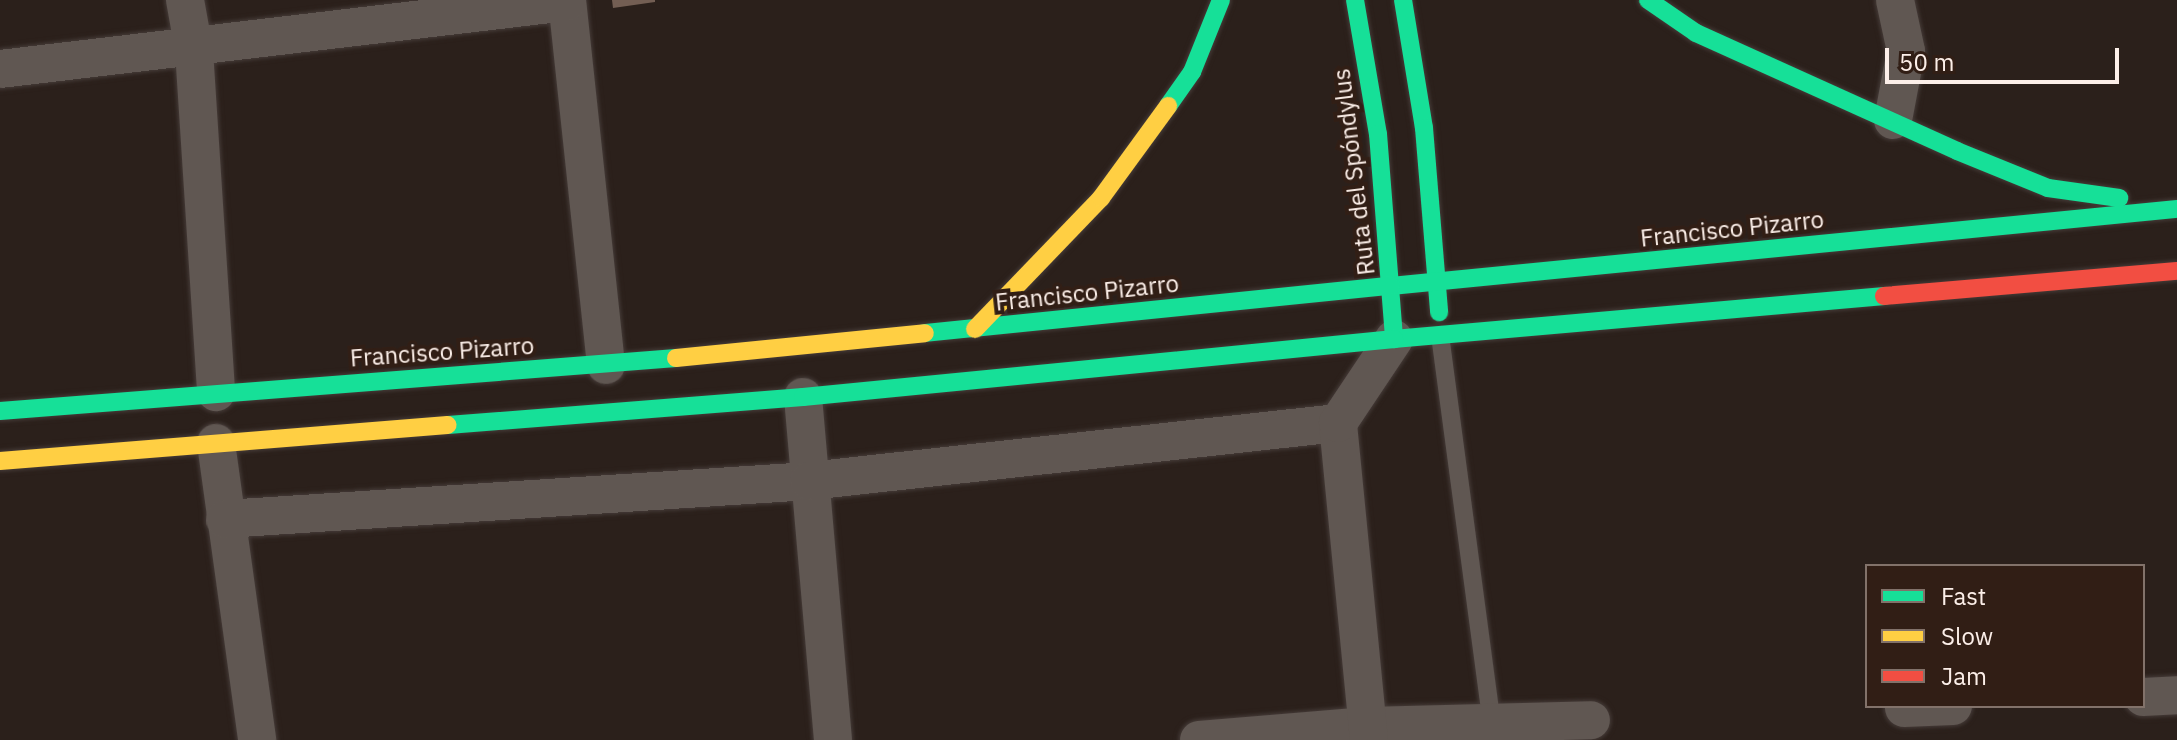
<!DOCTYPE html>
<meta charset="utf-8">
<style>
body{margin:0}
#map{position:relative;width:2177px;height:740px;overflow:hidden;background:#2b201b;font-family:"IBM Plex Sans",sans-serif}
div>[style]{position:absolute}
.building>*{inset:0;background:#735e53}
.roads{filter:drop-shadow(0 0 2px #453b38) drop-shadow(0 0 2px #453b38)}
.lane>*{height:18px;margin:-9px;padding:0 9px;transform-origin:9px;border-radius:9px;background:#605752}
.street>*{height:38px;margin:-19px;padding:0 19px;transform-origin:19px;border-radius:19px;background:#605752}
.fast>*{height:18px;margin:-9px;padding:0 9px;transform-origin:9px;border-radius:9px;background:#16e098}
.slow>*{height:18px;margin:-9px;padding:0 9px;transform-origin:9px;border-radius:9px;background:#ffcf43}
.jam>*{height:18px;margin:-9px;padding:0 9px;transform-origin:9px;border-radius:9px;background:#f24e42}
span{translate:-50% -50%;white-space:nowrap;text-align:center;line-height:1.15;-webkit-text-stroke:8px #311e15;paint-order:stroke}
.street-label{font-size:24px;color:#fcefe9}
.legend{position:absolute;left:1865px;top:564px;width:280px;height:144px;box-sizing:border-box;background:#311e15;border:2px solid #82726a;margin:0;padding:10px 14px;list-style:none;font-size:24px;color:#fcefe9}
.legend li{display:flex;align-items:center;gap:16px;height:40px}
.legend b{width:40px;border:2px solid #82726a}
.scale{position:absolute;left:1885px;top:48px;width:234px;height:36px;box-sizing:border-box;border:4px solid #fcefe9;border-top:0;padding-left:10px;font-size:24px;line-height:28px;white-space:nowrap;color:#fcefe9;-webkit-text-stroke:6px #311e15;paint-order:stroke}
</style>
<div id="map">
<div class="building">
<i style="clip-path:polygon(612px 0,655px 0,655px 2px,613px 8px)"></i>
</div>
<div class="roads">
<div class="lane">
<i style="left:1440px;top:335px;width:391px;rotate:82.4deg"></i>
</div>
<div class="street">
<i style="left:185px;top:0;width:51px;rotate:79.8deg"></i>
<i style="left:194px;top:50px;width:343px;rotate:86.3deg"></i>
<i style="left:567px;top:0;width:367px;rotate:83.9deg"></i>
<i style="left:0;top:69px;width:571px;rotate:-6.74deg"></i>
<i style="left:1893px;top:120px;width:70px;rotate:-79.3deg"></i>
<i style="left:1906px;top:51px;width:52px;rotate:-102.2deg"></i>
<i style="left:803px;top:397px;width:344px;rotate:85deg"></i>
<i style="left:216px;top:443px;width:300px;rotate:82.1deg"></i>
<i style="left:225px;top:519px;width:585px;rotate:-3.72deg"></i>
<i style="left:809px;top:481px;width:532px;rotate:-6.26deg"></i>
<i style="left:2143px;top:697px;width:34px;rotate:-3deg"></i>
<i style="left:1904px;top:708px;width:49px;rotate:-2.3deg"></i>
<i style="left:1199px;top:740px;width:169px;rotate:-4.8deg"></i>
<i style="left:1367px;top:726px;width:224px;rotate:-1.5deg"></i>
<i style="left:1369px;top:740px;width:319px;rotate:-95.6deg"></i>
<i style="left:1338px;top:423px;width:101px;rotate:-56.3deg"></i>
</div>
<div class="fast">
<i style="left:1355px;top:0;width:136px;rotate:80.3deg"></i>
<i style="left:1378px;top:134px;width:206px;rotate:85.5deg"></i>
<i style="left:1394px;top:339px;width:492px;rotate:-5deg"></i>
<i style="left:1403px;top:0;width:130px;rotate:80.7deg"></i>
<i style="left:1424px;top:128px;width:185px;rotate:85.3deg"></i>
<i style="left:1648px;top:0;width:58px;rotate:34.5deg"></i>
<i style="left:1696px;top:33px;width:286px;rotate:24.3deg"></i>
<i style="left:1957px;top:151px;width:98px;rotate:22.1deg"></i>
<i style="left:2048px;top:188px;width:72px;rotate:8deg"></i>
<i style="left:1168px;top:106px;width:42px;rotate:-54.8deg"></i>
<i style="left:1192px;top:72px;width:78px;rotate:-68.1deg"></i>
<i style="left:1391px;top:286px;width:790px;rotate:-5.6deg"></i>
<i style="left:925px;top:333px;width:468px;rotate:-5.8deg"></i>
<i style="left:0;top:411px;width:678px;rotate:-4.48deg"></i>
<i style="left:448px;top:425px;width:356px;rotate:-4.5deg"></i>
<i style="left:803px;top:397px;width:594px;rotate:-5.6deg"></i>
</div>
<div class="slow">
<i style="left:975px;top:329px;width:182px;rotate:-46.1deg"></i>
<i style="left:1101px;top:198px;width:114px;rotate:-53.9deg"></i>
<i style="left:676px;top:358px;width:250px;rotate:-5.7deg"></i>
<i style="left:0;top:461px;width:449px;rotate:-4.6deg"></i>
</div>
<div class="jam">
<i style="left:1884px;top:296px;width:294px;rotate:-4.9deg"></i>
</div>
</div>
<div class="street-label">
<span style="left:1354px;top:172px;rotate:-97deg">Ruta del Spóndylus</span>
<span style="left:1732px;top:229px;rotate:-6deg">Francisco Pizarro</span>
<span style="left:1087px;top:293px;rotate:-6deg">Francisco Pizarro</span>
<span style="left:442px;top:352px;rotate:-4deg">Francisco Pizarro</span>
</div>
<ul class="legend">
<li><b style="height:10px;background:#16e098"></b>Fast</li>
<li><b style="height:10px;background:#ffcf43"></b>Slow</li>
<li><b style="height:10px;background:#f24e42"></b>Jam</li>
</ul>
<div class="scale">50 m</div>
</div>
